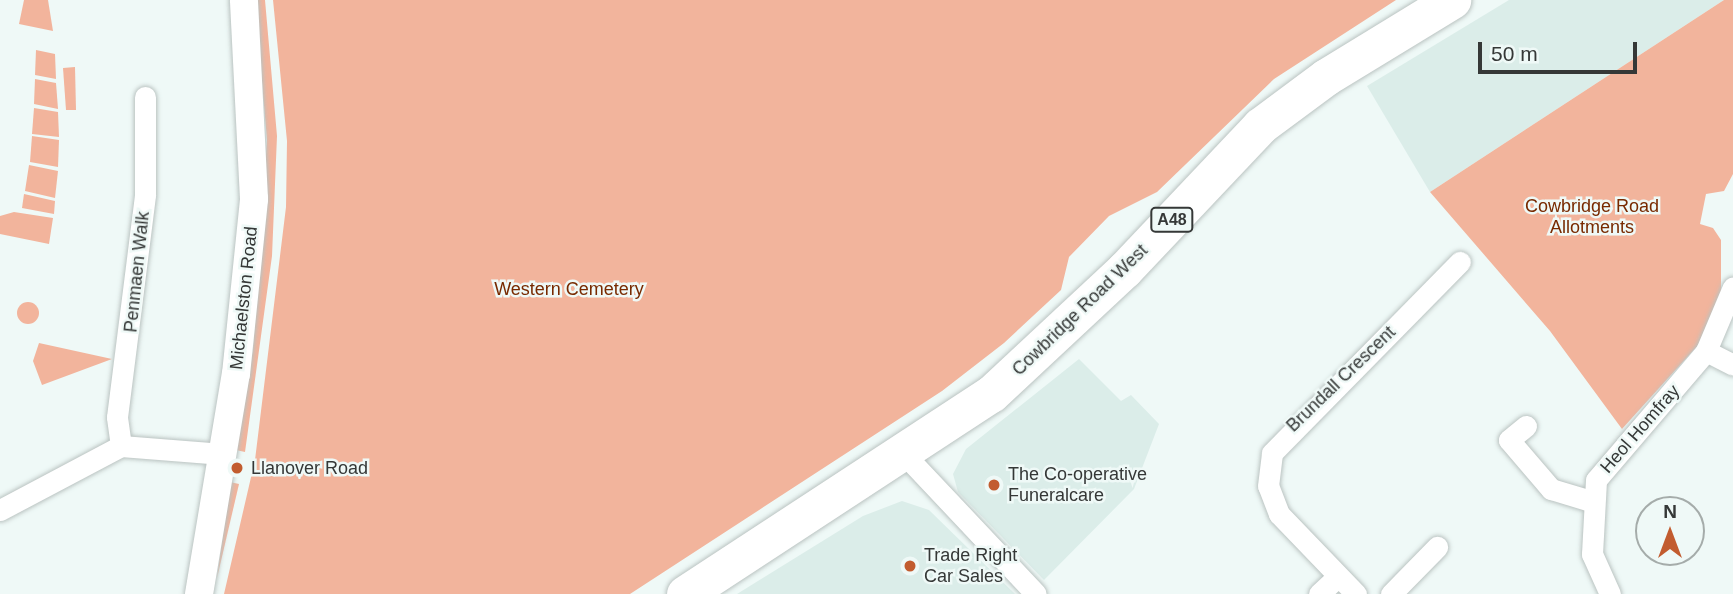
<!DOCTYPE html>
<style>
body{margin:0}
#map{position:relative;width:1733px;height:594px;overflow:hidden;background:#eff9f7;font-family:Arial,sans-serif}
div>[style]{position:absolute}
.built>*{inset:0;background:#dbede9}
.green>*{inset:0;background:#f2b49c}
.round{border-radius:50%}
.roads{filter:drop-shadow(0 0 2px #bac3c1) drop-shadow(0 0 2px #bac3c1)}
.street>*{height:21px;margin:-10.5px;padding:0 10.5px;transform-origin:10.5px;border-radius:10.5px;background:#fff}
.secondary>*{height:28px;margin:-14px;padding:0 14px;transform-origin:14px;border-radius:14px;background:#fff}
.highway>*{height:37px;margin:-18.5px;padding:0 18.5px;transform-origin:18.5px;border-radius:18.5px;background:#fff}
.dots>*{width:19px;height:19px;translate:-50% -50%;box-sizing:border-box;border:4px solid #eff9f7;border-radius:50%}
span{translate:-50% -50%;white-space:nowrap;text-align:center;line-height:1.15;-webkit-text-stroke:5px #eff9f7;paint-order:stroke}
.shield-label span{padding:2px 5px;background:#eff9f7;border:2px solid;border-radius:5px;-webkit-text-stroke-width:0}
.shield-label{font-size:16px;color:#353837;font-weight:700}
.park-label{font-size:18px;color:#782a00}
.street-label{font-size:18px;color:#353837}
.poi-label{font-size:18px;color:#353837}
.left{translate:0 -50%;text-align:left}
.north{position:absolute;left:1635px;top:496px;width:70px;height:70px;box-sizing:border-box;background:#eff9f7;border:2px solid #a5acaa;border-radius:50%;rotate:0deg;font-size:19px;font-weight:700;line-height:28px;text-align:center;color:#353837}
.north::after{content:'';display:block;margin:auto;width:24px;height:32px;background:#c25c2f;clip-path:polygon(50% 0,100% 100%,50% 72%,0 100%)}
.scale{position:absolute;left:1478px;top:42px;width:159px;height:32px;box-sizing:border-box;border:4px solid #353837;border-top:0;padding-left:9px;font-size:21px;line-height:24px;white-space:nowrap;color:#353837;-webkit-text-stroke:5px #eff9f7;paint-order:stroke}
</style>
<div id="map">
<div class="built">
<i style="clip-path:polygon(1509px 0,1724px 0,1430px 192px,1367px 86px)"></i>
<i style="clip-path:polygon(1079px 359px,1121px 401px,1131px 395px,1159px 424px,1134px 489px,1044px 580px,958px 492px,953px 474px,966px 449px)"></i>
<i style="clip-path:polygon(902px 501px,929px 510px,1015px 594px,737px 594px,863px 516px)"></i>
</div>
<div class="green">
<i style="clip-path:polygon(24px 0,48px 0,53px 31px,19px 24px)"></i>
<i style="clip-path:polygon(255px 0,265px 0,277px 136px,272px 256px,245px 452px,236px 450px,253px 350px,267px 140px)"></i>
<i style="clip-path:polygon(273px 0,1396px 0,1274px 79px,1157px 192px,1109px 216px,1069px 257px,1061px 290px,1004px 343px,942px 391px,630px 594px,224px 594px,255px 460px,286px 207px,287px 141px)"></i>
<i style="clip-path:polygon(1724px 0,1733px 0,1733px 174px,1724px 191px,1706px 194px,1700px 224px,1713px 228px,1721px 240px,1721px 300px,1699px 344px,1622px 429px,1550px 331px,1430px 192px)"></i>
<i style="clip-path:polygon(36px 50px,55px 54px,56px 79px,35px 75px)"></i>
<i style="clip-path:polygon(75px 67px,76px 110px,66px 110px,63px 68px)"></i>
<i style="clip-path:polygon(35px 79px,56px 83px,58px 109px,34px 104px)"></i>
<i style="clip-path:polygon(34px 108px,58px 112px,59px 137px,32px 134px)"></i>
<i style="clip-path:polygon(32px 136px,59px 140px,58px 167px,30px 162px)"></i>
<i style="clip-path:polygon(29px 165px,58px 171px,55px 198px,25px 191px)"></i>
<i style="clip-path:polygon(24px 194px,55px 201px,54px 214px,22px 208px)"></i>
<i style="clip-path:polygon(14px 212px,53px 218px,49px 244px,0 234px,0 216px)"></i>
<i class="round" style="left:17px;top:302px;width:22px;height:22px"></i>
<i style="clip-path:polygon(39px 343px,112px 359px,42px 385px,33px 361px)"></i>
<i style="clip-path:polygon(230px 482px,239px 484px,217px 578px)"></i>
</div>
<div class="roads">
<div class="street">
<i style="left:1706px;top:351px;width:30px;rotate:27deg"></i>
<i style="left:1526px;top:426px;width:22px;rotate:141deg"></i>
<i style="left:1509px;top:440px;width:65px;rotate:49.4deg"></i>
<i style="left:1551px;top:489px;width:42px;rotate:16.7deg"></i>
<i style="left:121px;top:446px;width:29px;rotate:-98deg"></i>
<i style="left:117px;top:417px;width:225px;rotate:-82.8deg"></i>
<i style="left:145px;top:194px;width:97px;rotate:-90deg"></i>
<i style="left:904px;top:454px;width:192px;rotate:46.7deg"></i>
<i style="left:0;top:510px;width:137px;rotate:-27.9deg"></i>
<i style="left:121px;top:446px;width:102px;rotate:4.5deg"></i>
<i style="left:1319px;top:594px;width:25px;rotate:-43deg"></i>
<i style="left:1356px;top:594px;width:111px;rotate:-133.9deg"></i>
<i style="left:1279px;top:514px;width:30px;rotate:-111deg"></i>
<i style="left:1268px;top:486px;width:33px;rotate:-83deg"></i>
<i style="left:1272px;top:453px;width:268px;rotate:-45.5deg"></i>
<i style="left:1391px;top:594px;width:66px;rotate:-45.6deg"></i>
<i style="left:1610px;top:594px;width:44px;rotate:-114.2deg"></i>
<i style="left:1592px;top:554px;width:74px;rotate:-86.9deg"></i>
<i style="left:1596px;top:480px;width:170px;rotate:-49.5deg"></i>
<i style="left:1706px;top:351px;width:69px;rotate:-67.1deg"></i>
</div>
<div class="secondary">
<i style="left:199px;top:594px;width:223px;rotate:-80.5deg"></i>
<i style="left:236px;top:374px;width:176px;rotate:-84.1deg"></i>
<i style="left:254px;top:199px;width:199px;rotate:-92.9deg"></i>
</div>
<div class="highway">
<i style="left:685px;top:594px;width:366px;rotate:-33.2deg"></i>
<i style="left:991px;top:394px;width:182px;rotate:-43deg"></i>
<i style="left:1124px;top:270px;width:198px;rotate:-46.6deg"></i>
<i style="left:1260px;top:126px;width:82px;rotate:-36.6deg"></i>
<i style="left:1326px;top:77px;width:148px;rotate:-31.4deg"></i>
</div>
</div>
<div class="dots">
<i style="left:237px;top:468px;background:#c25c2f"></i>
<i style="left:994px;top:485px;background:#c25c2f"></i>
<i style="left:910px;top:566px;background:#c25c2f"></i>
</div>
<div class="shield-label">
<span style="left:1172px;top:220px">A48</span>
</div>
<div class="park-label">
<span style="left:1592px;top:217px">Cowbridge Road<br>Allotments</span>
<span style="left:569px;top:289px">Western Cemetery</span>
</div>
<div class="street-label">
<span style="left:137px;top:272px;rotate:-84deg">Penmaen Walk</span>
<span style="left:244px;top:298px;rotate:-84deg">Michaelston Road</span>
<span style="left:1080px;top:310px;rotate:-44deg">Cowbridge Road West</span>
<span style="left:1341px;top:379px;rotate:-44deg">Brundall Crescent</span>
<span style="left:1640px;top:429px;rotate:-49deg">Heol Homfray</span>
</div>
<div class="poi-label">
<span class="left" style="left:251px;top:468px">Llanover Road</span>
<span class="left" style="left:1008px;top:485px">The Co-operative<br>Funeralcare</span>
<span class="left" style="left:924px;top:566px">Trade Right<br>Car Sales</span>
</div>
<div class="north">N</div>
<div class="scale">50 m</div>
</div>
